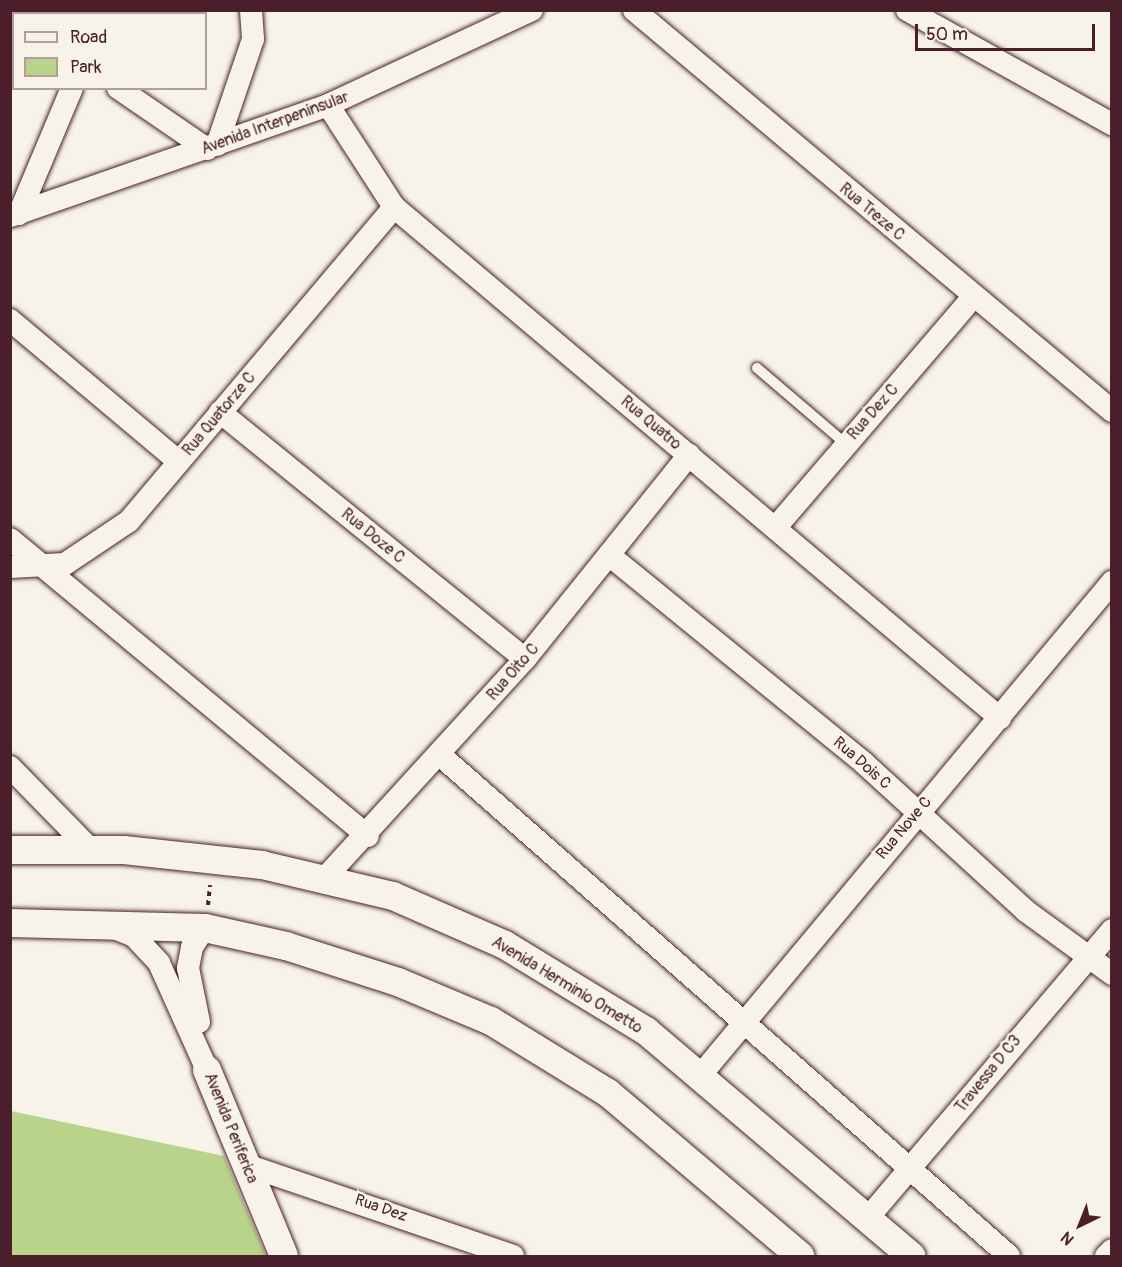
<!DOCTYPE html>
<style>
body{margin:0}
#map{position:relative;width:1122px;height:1267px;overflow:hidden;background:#f7f3e8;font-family:Pangolin,sans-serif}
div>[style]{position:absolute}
.green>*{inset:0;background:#b9d38b}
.path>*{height:4px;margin-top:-2px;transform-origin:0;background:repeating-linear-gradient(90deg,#4a1f2b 0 4.5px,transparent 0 9px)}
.roads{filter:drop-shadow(0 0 2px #4a1f2b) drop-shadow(0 0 2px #4a1f2b)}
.service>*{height:10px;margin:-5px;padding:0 5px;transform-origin:5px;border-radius:5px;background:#f7f3e8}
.minor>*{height:22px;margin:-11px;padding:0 11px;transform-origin:11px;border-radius:11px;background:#f7f3e8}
.tertiary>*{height:28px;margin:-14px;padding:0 14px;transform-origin:14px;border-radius:14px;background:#f7f3e8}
span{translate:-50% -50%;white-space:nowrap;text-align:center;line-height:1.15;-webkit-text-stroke:5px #f7f3e8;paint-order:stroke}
.street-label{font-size:16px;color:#4a1f2b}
.frame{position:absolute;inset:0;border:12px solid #4a1f2b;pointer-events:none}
.legend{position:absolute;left:12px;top:12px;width:195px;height:78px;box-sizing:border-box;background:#f7f3e8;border:2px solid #b29e9c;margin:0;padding:8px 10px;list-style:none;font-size:18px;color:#4a1f2b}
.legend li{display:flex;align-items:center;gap:12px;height:30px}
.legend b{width:30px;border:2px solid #b29e9c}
.north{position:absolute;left:1050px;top:1195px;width:60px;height:60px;-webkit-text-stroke:4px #f7f3e8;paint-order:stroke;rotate:223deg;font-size:16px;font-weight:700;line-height:24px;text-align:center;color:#4a1f2b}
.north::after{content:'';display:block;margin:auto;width:21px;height:27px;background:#4a1f2b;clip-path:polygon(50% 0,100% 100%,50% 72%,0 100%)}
.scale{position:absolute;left:915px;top:24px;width:180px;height:27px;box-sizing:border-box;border:3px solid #4a1f2b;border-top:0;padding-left:8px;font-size:18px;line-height:21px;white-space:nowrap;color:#4a1f2b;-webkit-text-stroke:4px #f7f3e8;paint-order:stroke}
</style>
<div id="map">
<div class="green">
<i style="clip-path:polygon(11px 1111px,224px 1156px,266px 1256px,11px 1256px)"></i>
</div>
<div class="path">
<i style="left:208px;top:905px;width:20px;rotate:-84deg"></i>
</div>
<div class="roads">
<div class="service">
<i style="left:757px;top:368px;width:117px;rotate:40.5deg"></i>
</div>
<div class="minor">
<i style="left:16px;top:10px;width:6px;rotate:45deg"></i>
<i style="left:634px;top:10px;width:624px;rotate:39.99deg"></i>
<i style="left:907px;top:10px;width:235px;rotate:29.1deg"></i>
<i style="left:70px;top:14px;width:4px;rotate:-90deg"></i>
<i style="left:118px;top:88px;width:108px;rotate:34.4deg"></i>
<i style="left:328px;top:105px;width:121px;rotate:57.1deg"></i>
<i style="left:394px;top:207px;width:793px;rotate:40.14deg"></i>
<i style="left:217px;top:145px;width:112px;rotate:-71.2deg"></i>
<i style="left:253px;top:39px;width:29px;rotate:-94deg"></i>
<i style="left:19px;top:214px;width:137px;rotate:-67.2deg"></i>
<i style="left:10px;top:216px;width:337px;rotate:-19.2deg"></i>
<i style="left:328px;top:105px;width:225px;rotate:-25deg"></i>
<i style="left:10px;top:320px;width:219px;rotate:40deg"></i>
<i style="left:220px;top:412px;width:392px;rotate:39deg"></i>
<i style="left:776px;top:527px;width:301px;rotate:-49.4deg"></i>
<i style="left:10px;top:539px;width:465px;rotate:39.7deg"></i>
<i style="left:609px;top:555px;width:330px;rotate:39.2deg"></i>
<i style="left:865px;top:764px;width:218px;rotate:42.4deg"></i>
<i style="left:1026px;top:911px;width:107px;rotate:36.2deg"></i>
<i style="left:10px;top:567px;width:55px;rotate:-3.1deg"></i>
<i style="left:65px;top:564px;width:77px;rotate:-33.9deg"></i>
<i style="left:129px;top:521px;width:411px;rotate:-49.8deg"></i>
<i style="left:440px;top:755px;width:758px;rotate:41.36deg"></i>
<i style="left:10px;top:767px;width:115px;rotate:45.7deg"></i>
<i style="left:324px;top:879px;width:298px;rotate:-47.6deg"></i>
<i style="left:525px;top:659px;width:262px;rotate:-51.2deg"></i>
<i style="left:112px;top:927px;width:24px;rotate:22deg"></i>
<i style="left:134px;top:936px;width:37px;rotate:47deg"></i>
<i style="left:159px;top:963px;width:117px;rotate:65.8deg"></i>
<i style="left:199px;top:1022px;width:55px;rotate:-101.5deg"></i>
<i style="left:188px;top:968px;width:21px;rotate:-79deg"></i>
<i style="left:192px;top:947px;width:23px;rotate:-56deg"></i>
<i style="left:699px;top:1077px;width:645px;rotate:-50.16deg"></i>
<i style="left:246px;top:1165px;width:282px;rotate:18.8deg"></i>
<i style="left:867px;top:1219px;width:379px;rotate:-49.7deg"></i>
<i style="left:1106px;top:1256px;width:8px;rotate:-45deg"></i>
</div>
<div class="tertiary">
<i style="left:10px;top:850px;width:114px"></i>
<i style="left:124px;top:850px;width:139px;rotate:6.2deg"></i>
<i style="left:262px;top:865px;width:135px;rotate:13.3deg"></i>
<i style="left:393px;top:896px;width:122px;rotate:23.6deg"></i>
<i style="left:505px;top:945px;width:165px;rotate:31.4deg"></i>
<i style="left:646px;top:1031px;width:348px;rotate:40.3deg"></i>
<i style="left:10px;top:923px;width:195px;rotate:1.5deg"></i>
<i style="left:205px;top:928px;width:83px;rotate:12.5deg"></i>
<i style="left:286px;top:946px;width:118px;rotate:17.8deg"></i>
<i style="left:398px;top:982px;width:101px;rotate:22.8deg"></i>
<i style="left:491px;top:1021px;width:137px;rotate:31.6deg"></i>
<i style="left:608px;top:1093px;width:252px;rotate:40.3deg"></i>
<i style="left:207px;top:1070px;width:201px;rotate:67.5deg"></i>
</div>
</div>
<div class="street-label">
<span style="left:275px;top:123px;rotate:-20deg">Avenida Interpeninsular</span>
<span style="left:872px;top:212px;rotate:40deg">Rua Treze C</span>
<span style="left:873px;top:412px;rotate:-49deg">Rua Dez C</span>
<span style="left:219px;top:414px;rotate:-50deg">Rua Quatorze C</span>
<span style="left:651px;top:423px;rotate:40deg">Rua Quatro</span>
<span style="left:373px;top:536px;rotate:39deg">Rua Doze C</span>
<span style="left:513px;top:672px;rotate:-49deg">Rua Oito C</span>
<span style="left:862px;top:763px;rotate:41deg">Rua Dois C</span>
<span style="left:904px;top:828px;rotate:-50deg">Rua Nove C</span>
<span style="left:567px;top:985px;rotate:31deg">Avenida Herminio Ometto</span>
<span style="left:988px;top:1074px;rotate:-51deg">Travessa D C3</span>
<span style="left:231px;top:1128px;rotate:68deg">Avenida Periferica</span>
<span style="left:381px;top:1208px;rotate:19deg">Rua Dez</span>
</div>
<div class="frame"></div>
<ul class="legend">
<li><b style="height:8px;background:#f7f3e8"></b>Road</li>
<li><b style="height:16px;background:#b9d38b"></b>Park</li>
</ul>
<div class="north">N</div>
<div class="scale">50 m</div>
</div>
